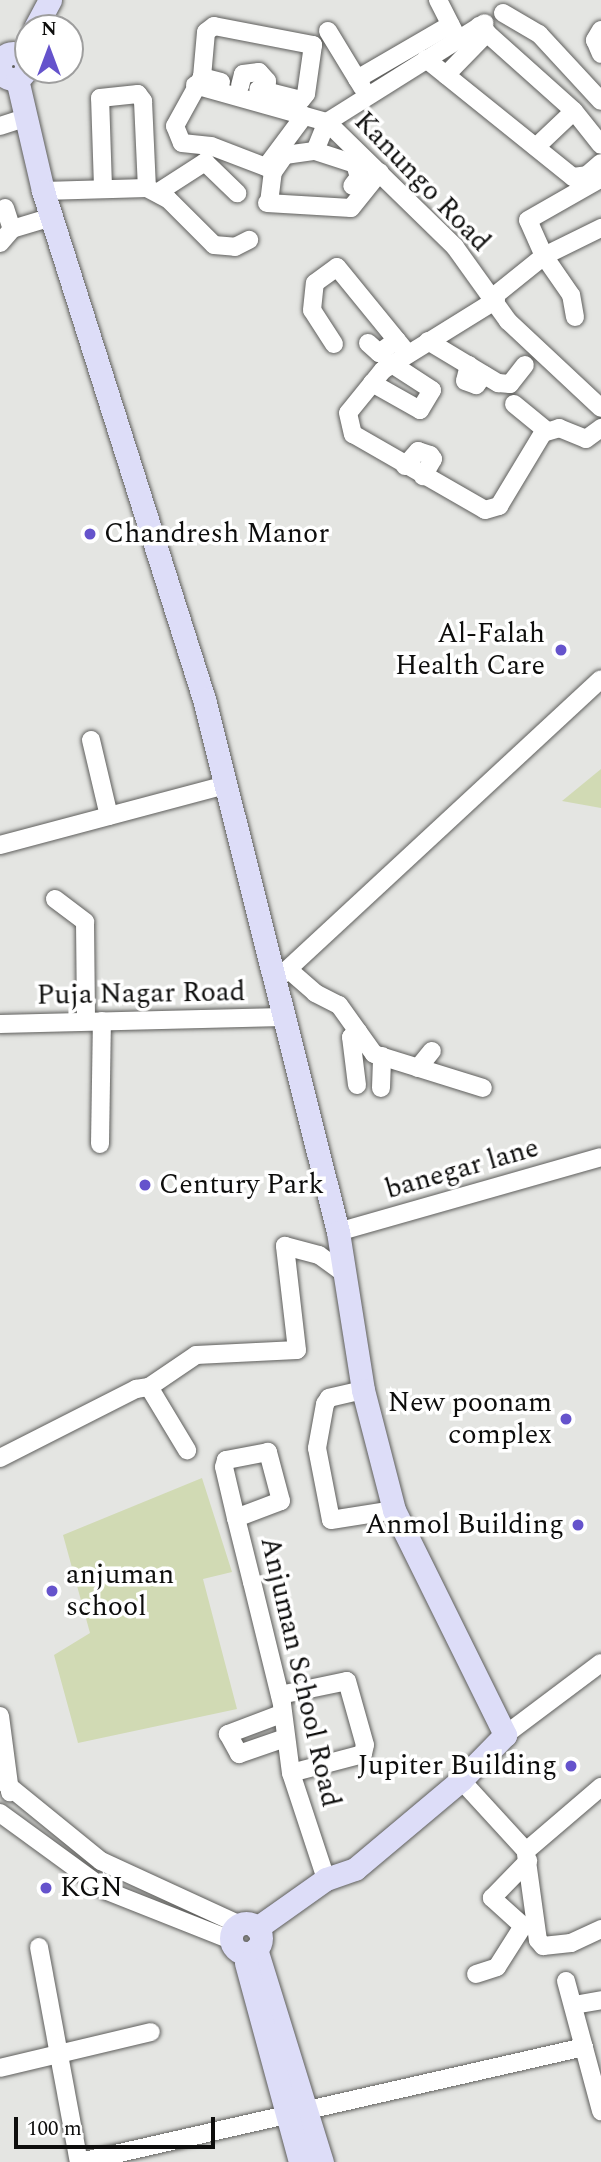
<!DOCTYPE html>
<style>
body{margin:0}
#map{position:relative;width:601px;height:2162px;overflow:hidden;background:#e4e5e2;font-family:Spectral,serif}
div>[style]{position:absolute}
.green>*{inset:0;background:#d1dab4}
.roads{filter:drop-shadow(0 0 2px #5e5e5c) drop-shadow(0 0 2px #5e5e5c)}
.minor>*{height:18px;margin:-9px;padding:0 9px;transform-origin:9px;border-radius:9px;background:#fff}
.major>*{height:23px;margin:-11.5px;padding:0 11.5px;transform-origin:11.5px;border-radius:11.5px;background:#ddddf8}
.major>.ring{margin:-11.5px;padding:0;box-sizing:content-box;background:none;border:23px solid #ddddf8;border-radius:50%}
.dots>*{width:19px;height:19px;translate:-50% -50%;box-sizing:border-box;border:4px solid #fff;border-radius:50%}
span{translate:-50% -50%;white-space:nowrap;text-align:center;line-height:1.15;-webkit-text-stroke:7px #fff;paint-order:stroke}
.street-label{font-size:28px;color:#0d0d0c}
.poi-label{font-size:28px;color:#0d0d0c}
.left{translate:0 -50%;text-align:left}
.right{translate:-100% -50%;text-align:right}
.north{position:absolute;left:14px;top:14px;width:70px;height:70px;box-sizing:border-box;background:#fff;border:2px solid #9e9e9e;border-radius:50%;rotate:0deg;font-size:19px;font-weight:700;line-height:28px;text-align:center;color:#0d0d0c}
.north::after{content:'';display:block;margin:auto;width:24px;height:32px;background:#6553cc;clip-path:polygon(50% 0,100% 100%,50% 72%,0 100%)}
.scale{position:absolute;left:14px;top:2117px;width:201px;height:32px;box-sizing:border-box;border:4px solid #0d0d0c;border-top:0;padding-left:9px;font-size:21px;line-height:24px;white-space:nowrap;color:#0d0d0c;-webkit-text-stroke:5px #fff;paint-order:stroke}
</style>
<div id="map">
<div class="green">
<i style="clip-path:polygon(601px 769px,601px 808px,562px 801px)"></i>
<i style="clip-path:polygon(202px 1478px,232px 1572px,203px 1579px,237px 1709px,78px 1743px,54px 1655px,90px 1633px,63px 1535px)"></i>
</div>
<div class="roads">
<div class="minor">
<i style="left:438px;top:0;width:39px;rotate:63deg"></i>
<i style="left:503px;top:13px;width:42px;rotate:30.3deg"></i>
<i style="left:539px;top:34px;width:91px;rotate:47.2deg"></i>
<i style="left:479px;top:26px;width:127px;rotate:41.8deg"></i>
<i style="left:574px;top:111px;width:43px;rotate:51.5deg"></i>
<i style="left:601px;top:30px;width:12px;rotate:121deg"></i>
<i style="left:595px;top:40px;width:15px;rotate:67deg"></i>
<i style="left:328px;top:31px;width:66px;rotate:58.7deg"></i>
<i style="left:426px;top:59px;width:189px;rotate:38.8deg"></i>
<i style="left:573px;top:177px;width:14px;rotate:-8deg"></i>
<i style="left:587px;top:175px;width:18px;rotate:-41deg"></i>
<i style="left:0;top:68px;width:1px"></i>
<i style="left:446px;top:75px;width:59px;rotate:-45.7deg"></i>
<i style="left:202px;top:77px;width:56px;rotate:118.9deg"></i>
<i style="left:175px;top:126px;width:18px;rotate:68deg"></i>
<i style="left:182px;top:143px;width:29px;rotate:6deg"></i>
<i style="left:211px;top:146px;width:59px;rotate:20.9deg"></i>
<i style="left:266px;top:167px;width:64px;rotate:-53.3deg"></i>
<i style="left:357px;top:79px;width:108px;rotate:-30.1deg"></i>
<i style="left:221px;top:82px;width:20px;rotate:-165deg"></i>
<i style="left:202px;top:77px;width:45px;rotate:-84.9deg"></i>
<i style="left:206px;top:32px;width:10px;rotate:-37deg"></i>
<i style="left:214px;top:26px;width:101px;rotate:10.9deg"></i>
<i style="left:313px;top:45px;width:49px;rotate:98.1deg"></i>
<i style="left:306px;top:94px;width:8px;rotate:130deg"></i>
<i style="left:301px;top:100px;width:44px;rotate:-165.7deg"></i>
<i style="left:195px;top:85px;width:137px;rotate:15.7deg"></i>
<i style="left:327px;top:122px;width:179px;rotate:44.3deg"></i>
<i style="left:455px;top:247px;width:91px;rotate:54.4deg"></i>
<i style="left:508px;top:321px;width:127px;rotate:43.1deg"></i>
<i style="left:240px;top:86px;width:12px;rotate:-76deg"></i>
<i style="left:243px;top:74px;width:16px;rotate:-7deg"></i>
<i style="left:259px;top:72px;width:12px;rotate:48deg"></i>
<i style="left:267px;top:81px;width:10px;rotate:96deg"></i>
<i style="left:0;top:126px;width:26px;rotate:-18deg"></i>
<i style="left:536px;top:147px;width:52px;rotate:-43.5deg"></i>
<i style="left:315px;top:151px;width:42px;rotate:18deg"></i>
<i style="left:355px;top:164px;width:14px;rotate:73deg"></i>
<i style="left:359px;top:177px;width:11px;rotate:128deg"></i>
<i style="left:103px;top:187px;width:89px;rotate:-91.9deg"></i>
<i style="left:100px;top:98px;width:38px;rotate:-6deg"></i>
<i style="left:138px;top:94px;width:9px;rotate:54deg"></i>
<i style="left:143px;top:101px;width:87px;rotate:87.4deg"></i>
<i style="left:43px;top:191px;width:104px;rotate:-1.7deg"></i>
<i style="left:147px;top:188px;width:24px;rotate:28deg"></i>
<i style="left:168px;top:199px;width:65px;rotate:45deg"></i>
<i style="left:214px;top:245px;width:21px;rotate:5deg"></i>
<i style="left:235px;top:247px;width:16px;rotate:-27deg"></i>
<i style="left:160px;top:191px;width:54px;rotate:-32.8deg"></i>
<i style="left:205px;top:162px;width:45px;rotate:44.1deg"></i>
<i style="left:267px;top:203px;width:84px;rotate:3.4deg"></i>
<i style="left:351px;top:208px;width:46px;rotate:-51.1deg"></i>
<i style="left:269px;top:203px;width:31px;rotate:-83deg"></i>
<i style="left:273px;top:172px;width:21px;rotate:-55deg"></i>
<i style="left:285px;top:155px;width:30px;rotate:-8deg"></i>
<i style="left:315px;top:151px;width:31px;rotate:-68deg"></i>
<i style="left:327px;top:122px;width:186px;rotate:-32.1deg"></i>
<i style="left:5px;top:208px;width:22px;rotate:72deg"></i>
<i style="left:0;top:243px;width:18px;rotate:-49deg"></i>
<i style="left:12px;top:229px;width:42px;rotate:-16.7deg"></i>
<i style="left:493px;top:297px;width:65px;rotate:-38.8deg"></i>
<i style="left:544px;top:256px;width:64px;rotate:-26.2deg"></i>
<i style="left:496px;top:300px;width:133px;rotate:148.2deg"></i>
<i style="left:383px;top:370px;width:55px;rotate:129.1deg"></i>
<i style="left:348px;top:413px;width:22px;rotate:77deg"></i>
<i style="left:353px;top:434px;width:152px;rotate:29.9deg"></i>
<i style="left:485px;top:510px;width:15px;rotate:-16deg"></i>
<i style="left:499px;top:506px;width:85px;rotate:-58.9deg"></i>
<i style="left:543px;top:433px;width:17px;rotate:-17deg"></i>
<i style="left:559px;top:428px;width:29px;rotate:22deg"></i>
<i style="left:586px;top:439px;width:19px;rotate:-36deg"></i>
<i style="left:575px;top:317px;width:22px;rotate:-100deg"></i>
<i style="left:571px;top:295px;width:47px;rotate:-124.7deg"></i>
<i style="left:544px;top:256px;width:39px;rotate:-114deg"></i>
<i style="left:528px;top:220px;width:81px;rotate:-29.7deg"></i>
<i style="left:428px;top:341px;width:82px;rotate:31deg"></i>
<i style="left:498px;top:383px;width:12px;rotate:5deg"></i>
<i style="left:510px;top:384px;width:24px;rotate:-52deg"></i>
<i style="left:368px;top:343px;width:15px;rotate:42deg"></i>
<i style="left:379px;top:353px;width:22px;rotate:-36deg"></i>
<i style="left:334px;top:344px;width:40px;rotate:-122.9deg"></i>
<i style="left:312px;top:310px;width:27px;rotate:-84deg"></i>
<i style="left:315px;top:283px;width:27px;rotate:-36deg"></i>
<i style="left:337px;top:267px;width:112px;rotate:50.8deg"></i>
<i style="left:469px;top:365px;width:16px;rotate:104deg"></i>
<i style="left:465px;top:381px;width:12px;rotate:20deg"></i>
<i style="left:476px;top:385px;width:13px;rotate:-51deg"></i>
<i style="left:372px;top:383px;width:55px;rotate:29.4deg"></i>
<i style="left:420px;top:410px;width:23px;rotate:-59deg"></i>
<i style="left:432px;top:390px;width:48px;rotate:-147deg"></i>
<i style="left:514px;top:404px;width:43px;rotate:39.3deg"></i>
<i style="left:405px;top:466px;width:20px;rotate:-49deg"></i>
<i style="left:418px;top:451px;width:13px;rotate:18deg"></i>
<i style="left:430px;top:455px;width:5px;rotate:53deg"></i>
<i style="left:433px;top:459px;width:20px;rotate:120deg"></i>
<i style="left:91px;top:740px;width:78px;rotate:76.7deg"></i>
<i style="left:0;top:845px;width:234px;rotate:-14.9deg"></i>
<i style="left:55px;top:899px;width:38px;rotate:37deg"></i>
<i style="left:85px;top:922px;width:99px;rotate:89.4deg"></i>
<i style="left:289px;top:970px;width:35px;rotate:41deg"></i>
<i style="left:315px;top:993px;width:27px;rotate:27deg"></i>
<i style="left:339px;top:1005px;width:60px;rotate:54.5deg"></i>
<i style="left:374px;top:1054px;width:114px;rotate:17.3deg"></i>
<i style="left:275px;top:981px;width:444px;rotate:-42.8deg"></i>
<i style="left:0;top:1024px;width:283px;rotate:-1.4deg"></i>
<i style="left:418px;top:1068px;width:22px;rotate:-51deg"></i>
<i style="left:357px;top:1085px;width:48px;rotate:-97.1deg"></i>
<i style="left:351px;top:1037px;width:9px;rotate:-36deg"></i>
<i style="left:381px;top:1088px;width:32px;rotate:-88deg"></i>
<i style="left:100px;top:1144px;width:123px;rotate:-89.1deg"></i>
<i style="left:338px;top:1232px;width:273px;rotate:-15.9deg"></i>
<i style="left:149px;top:1387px;width:57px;rotate:-34.2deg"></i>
<i style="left:196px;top:1355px;width:101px;rotate:-2.8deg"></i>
<i style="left:297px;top:1350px;width:105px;rotate:-96.6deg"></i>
<i style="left:285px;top:1246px;width:35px;rotate:15deg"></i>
<i style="left:319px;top:1255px;width:34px;rotate:36deg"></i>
<i style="left:363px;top:1390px;width:35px;rotate:167deg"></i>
<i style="left:329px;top:1398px;width:7px;rotate:124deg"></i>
<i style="left:325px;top:1404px;width:45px;rotate:100.3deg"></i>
<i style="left:317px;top:1448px;width:73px;rotate:79deg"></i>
<i style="left:331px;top:1520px;width:64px;rotate:-9deg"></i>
<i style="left:0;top:1458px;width:153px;rotate:-26.9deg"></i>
<i style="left:136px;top:1389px;width:13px;rotate:-9deg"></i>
<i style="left:149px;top:1387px;width:74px;rotate:58.9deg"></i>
<i style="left:236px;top:1518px;width:48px;rotate:-20.7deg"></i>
<i style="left:281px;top:1501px;width:51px;rotate:-104.9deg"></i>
<i style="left:268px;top:1452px;width:43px;rotate:169.2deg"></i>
<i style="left:226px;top:1460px;width:7px;rotate:106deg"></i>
<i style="left:224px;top:1467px;width:52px;rotate:76.8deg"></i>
<i style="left:236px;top:1518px;width:66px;rotate:76deg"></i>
<i style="left:252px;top:1582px;width:126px;rotate:76.2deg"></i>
<i style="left:282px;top:1704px;width:70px;rotate:82.6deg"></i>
<i style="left:291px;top:1773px;width:112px;rotate:71.7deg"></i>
<i style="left:280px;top:1695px;width:68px;rotate:-11.8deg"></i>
<i style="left:347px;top:1681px;width:66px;rotate:74.3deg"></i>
<i style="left:365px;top:1745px;width:9px;rotate:103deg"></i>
<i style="left:363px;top:1754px;width:74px;rotate:165.2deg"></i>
<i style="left:281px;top:1714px;width:57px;rotate:159.3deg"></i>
<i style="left:228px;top:1734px;width:23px;rotate:61deg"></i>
<i style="left:239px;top:1754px;width:49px;rotate:-19.2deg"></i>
<i style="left:0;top:1716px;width:77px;rotate:82.5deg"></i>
<i style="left:505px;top:1735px;width:120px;rotate:-36.9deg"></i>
<i style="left:0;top:1779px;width:130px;rotate:39.1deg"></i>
<i style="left:101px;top:1861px;width:153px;rotate:24.7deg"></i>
<i style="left:461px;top:1780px;width:96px;rotate:47.5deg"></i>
<i style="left:526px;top:1851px;width:99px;rotate:-40.5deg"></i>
<i style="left:0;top:1813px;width:132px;rotate:36.1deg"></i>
<i style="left:107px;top:1891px;width:133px;rotate:21.6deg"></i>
<i style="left:526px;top:1854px;width:87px;rotate:82.1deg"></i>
<i style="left:538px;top:1940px;width:8px;rotate:50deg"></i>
<i style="left:543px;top:1946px;width:28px;rotate:-6deg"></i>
<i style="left:571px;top:1943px;width:33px;rotate:-25deg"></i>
<i style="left:39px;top:1947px;width:219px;rotate:79.5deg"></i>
<i style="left:476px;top:1974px;width:22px;rotate:-18deg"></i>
<i style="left:497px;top:1967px;width:49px;rotate:-57.6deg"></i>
<i style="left:523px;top:1926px;width:42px;rotate:-137.9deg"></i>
<i style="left:492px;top:1898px;width:52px;rotate:-45.8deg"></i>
<i style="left:566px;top:1981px;width:135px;rotate:74.9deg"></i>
<i style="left:574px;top:2005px;width:27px;rotate:-10deg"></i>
<i style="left:0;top:2068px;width:155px;rotate:-13.4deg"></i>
<i style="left:80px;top:2162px;width:517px;rotate:-12.85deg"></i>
</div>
<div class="major">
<i style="left:35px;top:28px;width:32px;rotate:-62deg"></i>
<i class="ring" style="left:0;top:53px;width:3px;height:3px"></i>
<i style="left:17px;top:79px;width:115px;rotate:76.9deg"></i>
<i style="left:43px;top:191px;width:533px;rotate:72.42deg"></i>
<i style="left:204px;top:699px;width:550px;rotate:75.89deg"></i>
<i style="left:338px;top:1232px;width:160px;rotate:81deg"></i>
<i style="left:363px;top:1390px;width:124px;rotate:75.5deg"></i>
<i style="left:394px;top:1510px;width:251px;rotate:63.7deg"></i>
<i style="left:505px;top:1735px;width:63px;rotate:134.4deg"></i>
<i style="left:461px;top:1780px;width:138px;rotate:140deg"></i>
<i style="left:355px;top:1869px;width:31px;rotate:161deg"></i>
<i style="left:326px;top:1879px;width:85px;rotate:144.6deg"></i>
<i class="ring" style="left:231px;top:1923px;width:7px;height:7px"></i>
<i style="left:256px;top:1949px;width:223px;rotate:72.8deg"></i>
<i style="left:246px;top:1963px;width:206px;rotate:74.8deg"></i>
</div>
</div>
<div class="dots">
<i style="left:90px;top:534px;background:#6553cc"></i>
<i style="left:561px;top:650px;background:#6553cc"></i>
<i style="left:145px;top:1185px;background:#6553cc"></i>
<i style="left:566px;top:1419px;background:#6553cc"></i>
<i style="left:578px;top:1525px;background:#6553cc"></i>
<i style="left:52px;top:1591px;background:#6553cc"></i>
<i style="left:571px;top:1766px;background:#6553cc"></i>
<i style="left:46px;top:1888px;background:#6553cc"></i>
</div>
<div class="street-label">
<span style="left:422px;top:182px;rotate:46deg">Kanungo Road</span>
<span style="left:141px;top:994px;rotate:-1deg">Puja Nagar Road</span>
<span style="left:462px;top:1169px;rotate:-16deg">banegar lane</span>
<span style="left:300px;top:1672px;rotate:77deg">Anjuman School Road</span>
</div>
<div class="poi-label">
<span class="left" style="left:104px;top:534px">Chandresh Manor</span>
<span class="right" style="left:545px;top:650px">Al-Falah<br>Health Care</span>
<span class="left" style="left:159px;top:1185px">Century Park</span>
<span class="right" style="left:552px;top:1419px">New poonam<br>complex</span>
<span class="right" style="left:564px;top:1525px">Anmol Building</span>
<span class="left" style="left:66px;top:1591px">anjuman<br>school</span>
<span class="right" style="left:557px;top:1766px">Jupiter Building</span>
<span class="left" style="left:60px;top:1888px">KGN</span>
</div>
<div class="north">N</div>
<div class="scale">100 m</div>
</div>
